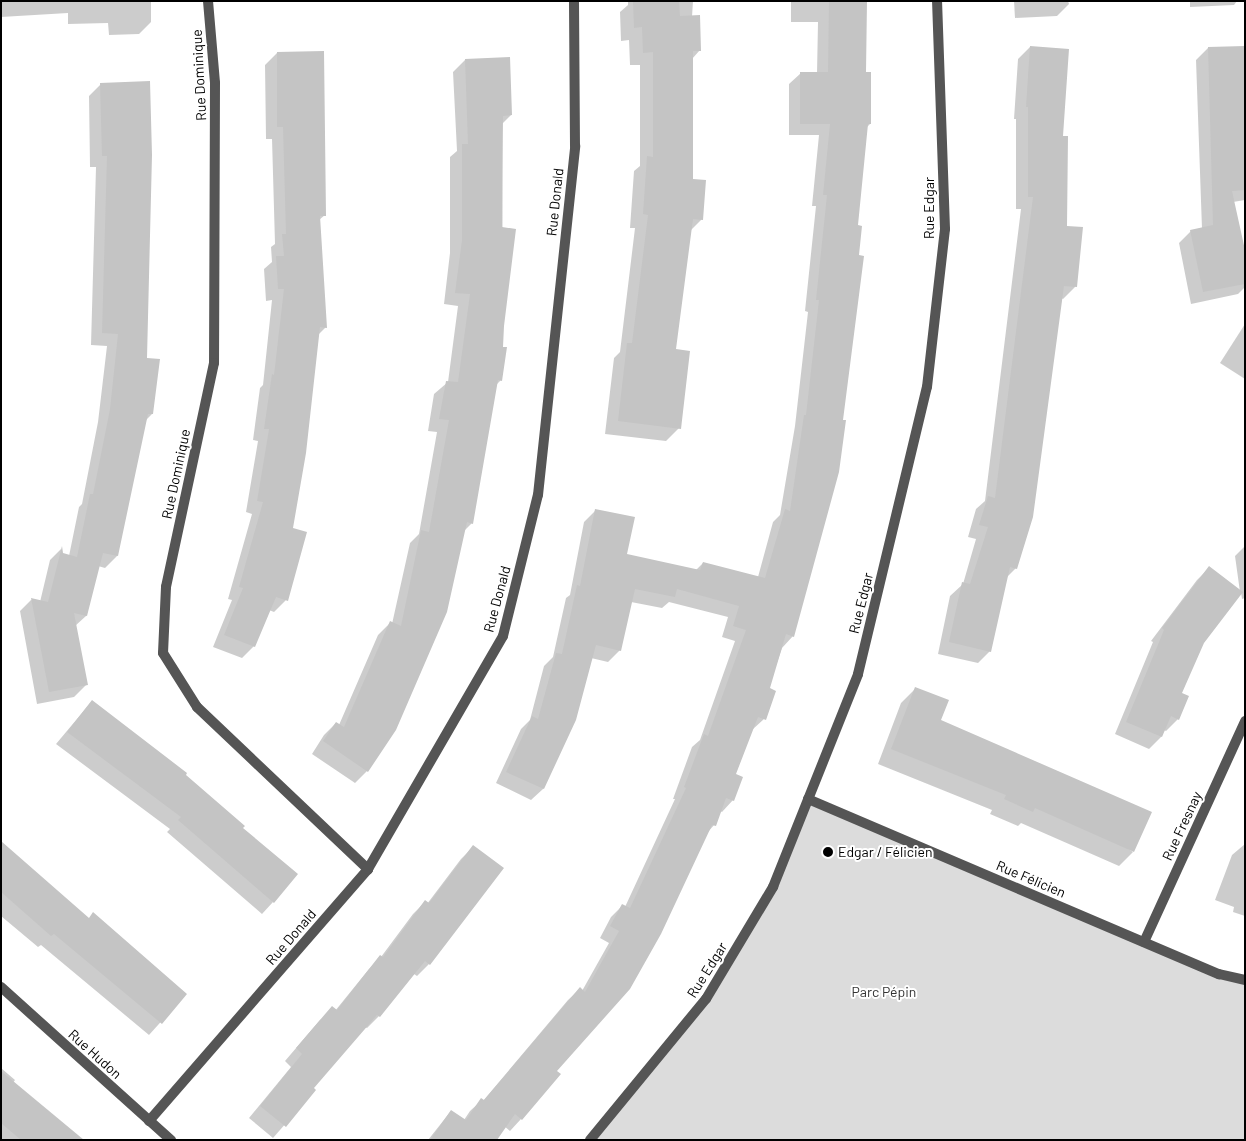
<!DOCTYPE html>
<meta charset="utf-8">
<style>
body{margin:0}
#map{position:relative;width:1246px;height:1141px;overflow:hidden;background:#fff;font-family:Barlow,sans-serif}
div>[style]{position:absolute}
.green>*{inset:0;background:#dcdcdc}
.shadow>*{inset:0;background:#0003}
.building>*{inset:0;background:#c4c4c4}
.street>*{height:10px;margin:-5px;padding:0 5px;transform-origin:5px;border-radius:5px;background:#555}
.dots>*{width:14px;height:14px;translate:-50% -50%;box-sizing:border-box;border:2px solid #fff;border-radius:50%}
span{translate:-50% -50%;white-space:nowrap;text-align:center;line-height:1.15;-webkit-text-stroke:4px #fff;paint-order:stroke}
.street-label{font-size:14px;color:#000}
.poi-label{font-size:14px;color:#000}
.left{translate:0 -50%;text-align:left}
.park-label{font-size:14px;color:#333}
.frame{position:absolute;inset:0;border:2px solid #000;pointer-events:none}
</style>
<div id="map">
<div class="green">
<i style="clip-path:polygon(808px 799px,1205px 968px,1245px 978px,1245px 1140px,590px 1140px,707px 999px,773px 887px)"></i>
</div>
<div class="shadow">
<i style="clip-path:polygon(1px 1px,151px 1px,151px 22px,139px 34px,109px 35px,108px 23px,68px 24px,68px 13px,1px 17px)"></i>
<i style="clip-path:polygon(628px 1px,693px 1px,692px 17px,700px 50px,692px 59px,692px 180px,702px 219px,690px 231px,675px 350px,679px 428px,666px 441px,605px 434px,614px 358px,620px 352px,635px 228px,630px 228px,634px 171px,640px 166px,640px 65px,630px 65px,629px 40px,621px 41px,620px 12px,628px 5px)"></i>
<i style="clip-path:polygon(791px 1px,865px 1px,865px 73px,870px 124px,867px 127px,793px 636px,782px 648px,768px 689px,764px 719px,752px 730px,735px 775px,733px 800px,722px 812px,720px 811px,714px 825px,708px 832px,556px 1071px,521px 1119px,510px 1131px,504px 1126px,495px 1140px,428px 1140px,451px 1111px,464px 1120px,470px 1111px,482px 1100px,483px 1101px,568px 1000px,580px 989px,582px 991px,609px 943px,600px 938px,611px 917px,622px 906px,625px 907px,675px 799px,673px 799px,692px 747px,700px 740px,735px 641px,722px 637px,728px 617px,669px 602px,662px 608px,631px 602px,620px 650px,608px 662px,591px 658px,575px 719px,543px 789px,531px 800px,496px 783px,521px 729px,530px 720px,544px 666px,553px 657px,566px 598px,570px 595px,584px 522px,596px 510px,625px 555px,696px 570px,703px 563px,758px 577px,773px 522px,780px 515px,795px 426px,808px 312px,805px 311px,816px 206px,812px 206px,819px 135px,789px 135px,789px 84px,801px 73px,817px 73px,818px 22px,791px 22px)"></i>
<i style="clip-path:polygon(1014px 1px,1068px 1px,1069px 4px,1057px 16px,1015px 18px)"></i>
<i style="clip-path:polygon(1190px 1px,1237px 1px,1234px 5px,1190px 7px)"></i>
<i style="clip-path:polygon(1030px 47px,1062px 137px,1066px 227px,1075px 287px,1063px 299px,1061px 298px,1016px 568px,1006px 578px,990px 651px,978px 663px,938px 654px,950px 596px,963px 584px,976px 539px,968px 537px,976px 509px,985px 501px,1021px 209px,1016px 209px,1016px 119px,1014px 119px,1018px 59px)"></i>
<i style="clip-path:polygon(1245px 47px,1245px 200px,1233px 202px,1245px 256px,1245px 287px,1238px 294px,1191px 304px,1179px 243px,1191px 231px,1202px 229px,1196px 60px,1208px 48px)"></i>
<i style="clip-path:polygon(277px 53px,325px 215px,319px 220px,326px 327px,318px 335px,292px 529px,286px 600px,274px 612px,269px 610px,254px 646px,242px 658px,213px 647px,232px 600px,228px 599px,252px 514px,246px 512px,258px 441px,253px 440px,260px 388px,263px 385px,272px 300px,266px 301px,264px 269px,272px 262px,271px 247px,275px 244px,272px 139px,266px 139px,265px 65px)"></i>
<i style="clip-path:polygon(465px 60px,511px 115px,502px 124px,503px 325px,501px 380px,495px 386px,472px 523px,463px 532px,395px 730px,367px 771px,355px 783px,312px 754px,324px 735px,336px 723px,339px 725px,378px 635px,390px 623px,392px 624px,410px 543px,419px 534px,437px 432px,428px 431px,434px 394px,448px 382px,458px 306px,444px 304px,450px 253px,450px 157px,457px 151px,453px 72px)"></i>
<i style="clip-path:polygon(101px 84px,146px 359px,152px 414px,146px 420px,117px 556px,105px 568px,98px 566px,86px 616px,75px 626px,86px 685px,74px 697px,37px 704px,20px 611px,31px 600px,40px 602px,50px 560px,61px 549px,62px 554px,69px 556px,79px 507px,82px 504px,98px 422px,107px 346px,91px 345px,96px 167px,90px 167px,89px 96px)"></i>
<i style="clip-path:polygon(1245px 324px,1245px 379px,1220px 363px)"></i>
<i style="clip-path:polygon(1245px 546px,1245px 598px,1242px 599px,1241px 592px,1203px 642px,1181px 694px,1178px 719px,1166px 731px,1164px 730px,1161px 737px,1149px 749px,1115px 734px,1153px 642px,1151px 641px,1197px 580px,1209px 568px,1240px 592px,1235px 556px)"></i>
<i style="clip-path:polygon(915px 689px,940px 721px,1133px 852px,1119px 866px,1021px 823px,1018px 826px,990px 814px,992px 810px,878px 764px,901px 703px)"></i>
<i style="clip-path:polygon(92px 701px,184px 775px,241px 828px,273px 902px,262px 914px,167px 832px,170px 829px,56px 744px)"></i>
<i style="clip-path:polygon(1px 842px,88px 919px,186px 994px,149px 1035px,41px 945px,38px 947px,1px 916px)"></i>
<i style="clip-path:polygon(1245px 844px,1245px 916px,1233px 912px,1234px 907px,1215px 900px,1232px 855px)"></i>
<i style="clip-path:polygon(473px 847px,502px 869px,429px 964px,417px 976px,414px 974px,379px 1016px,367px 1028px,365px 1027px,312px 1088px,315px 1090px,273px 1138px,249px 1118px,291px 1067px,285px 1061px,320px 1020px,335px 1011px,369px 969px,381px 957px,413px 914px,425px 902px,427px 904px,461px 859px)"></i>
<i style="clip-path:polygon(1px 1068px,15px 1080px,13px 1083px,78px 1140px,1px 1140px)"></i>
</div>
<div class="building">
<i style="clip-path:polygon(633px 1px,679px 1px,680px 16px,700px 15px,701px 51px,693px 51px,693px 179px,706px 180px,703px 220px,693px 219px,676px 349px,690px 351px,681px 429px,618px 421px,627px 343px,632px 343px,648px 215px,643px 214px,647px 156px,653px 157px,653px 52px,643px 53px,642px 27px,634px 28px)"></i>
<i style="clip-path:polygon(829px 1px,867px 1px,866px 72px,871px 72px,871px 124px,868px 124px,858px 225px,862px 226px,859px 255px,864px 256px,843px 420px,846px 420px,839px 472px,794px 637px,786px 634px,770px 688px,776px 691px,766px 720px,758px 717px,736px 774px,743px 777px,734px 801px,726px 798px,716px 826px,712px 825px,661px 934px,630px 989px,557px 1071px,561px 1074px,522px 1120px,515px 1114px,497px 1140px,430px 1140px,451px 1110px,466px 1120px,481px 1098px,484px 1100px,580px 987px,585px 992px,619px 931px,610px 926px,622px 904px,630px 908px,686px 788px,684px 787px,704px 734px,708px 736px,746px 630px,733px 626px,739px 606px,677px 589px,675px 597px,635px 589px,621px 651px,596px 645px,576px 720px,544px 789px,506px 772px,532px 716px,538px 719px,556px 653px,562px 654px,577px 585px,580px 586px,595px 509px,635px 517px,627px 554px,700px 570px,703px 562px,765px 578px,785px 509px,790px 511px,804px 415px,806px 415px,819px 300px,816px 300px,827px 195px,823px 195px,830px 124px,800px 124px,800px 72px,828px 72px)"></i>
<i style="clip-path:polygon(1030px 46px,1069px 49px,1063px 136px,1068px 136px,1067px 226px,1083px 227px,1077px 287px,1064px 286px,1033px 517px,1017px 569px,1010px 567px,991px 652px,949px 642px,962px 582px,970px 584px,988px 527px,979px 525px,988px 496px,995px 498px,1033px 197px,1028px 197px,1028px 107px,1026px 107px)"></i>
<i style="clip-path:polygon(1245px 46px,1245px 190px,1232px 191px,1245px 250px,1245px 284px,1203px 292px,1190px 230px,1213px 225px,1208px 47px)"></i>
<i style="clip-path:polygon(324px 51px,326px 216px,320px 216px,327px 328px,320px 327px,306px 453px,293px 528px,307px 532px,288px 601px,276px 597px,255px 647px,224px 635px,243px 588px,239px 587px,263px 502px,257px 501px,269px 429px,264px 429px,272px 374px,274px 375px,284px 289px,278px 289px,276px 256px,284px 256px,282px 234px,286px 234px,283px 127px,277px 127px,277px 52px)"></i>
<i style="clip-path:polygon(510px 57px,512px 115px,503px 116px,502px 227px,516px 229px,504px 326px,503px 347px,507px 347px,502px 381px,498px 380px,473px 524px,467px 522px,447px 612px,396px 730px,368px 772px,323px 741px,336px 722px,344px 727px,390px 621px,401px 626px,421px 530px,429px 532px,449px 420px,439px 419px,446px 381px,458px 382px,470px 294px,455px 293px,462px 240px,462px 144px,468px 144px,465px 59px)"></i>
<i style="clip-path:polygon(150px 81px,152px 155px,147px 358px,160px 359px,153px 414px,148px 414px,118px 556px,103px 553px,87px 616px,74px 613px,88px 685px,49px 692px,31px 598px,48px 602px,62px 546px,63px 553px,77px 557px,90px 494px,93px 494px,110px 409px,118px 334px,102px 333px,107px 156px,102px 156px,100px 83px)"></i>
<i style="clip-path:polygon(1209px 566px,1243px 592px,1204px 643px,1182px 693px,1189px 696px,1179px 720px,1171px 716px,1162px 737px,1126px 722px,1164px 630px,1162px 628px)"></i>
<i style="clip-path:polygon(915px 687px,949px 700px,941px 720px,1152px 812px,1134px 852px,1035px 808px,1033px 812px,1004px 799px,1006px 795px,891px 749px)"></i>
<i style="clip-path:polygon(92px 700px,187px 773px,186px 775px,245px 826px,243px 828px,298px 874px,274px 903px,178px 820px,181px 817px,67px 732px)"></i>
<i style="clip-path:polygon(1px 841px,89px 918px,93px 912px,187px 994px,162px 1024px,54px 934px,51px 936px,1px 892px)"></i>
<i style="clip-path:polygon(473px 845px,504px 868px,430px 965px,425px 961px,380px 1017px,377px 1015px,314px 1088px,316px 1090px,286px 1127px,260px 1106px,302px 1054px,296px 1048px,332px 1006px,337px 1010px,380px 955px,383px 957px,425px 900px,429px 903px)"></i>
<i style="clip-path:polygon(1px 1071px,84px 1140px,21px 1140px,1px 1123px)"></i>
</div>
<div class="street">
<i style="left:208px;top:1px;width:82px;rotate:85.1deg"></i>
<i style="left:215px;top:83px;width:280px;rotate:90.2deg"></i>
<i style="left:214px;top:363px;width:229px;rotate:102.1deg"></i>
<i style="left:166px;top:587px;width:66px;rotate:92.6deg"></i>
<i style="left:163px;top:653px;width:64px;rotate:57.8deg"></i>
<i style="left:197px;top:707px;width:236px;rotate:43.5deg"></i>
<i style="left:808px;top:799px;width:447px;rotate:23.1deg"></i>
<i style="left:1219px;top:974px;width:27px;rotate:13deg"></i>
<i style="left:1144px;top:942px;width:243px;rotate:-65.4deg"></i>
<i style="left:1px;top:987px;width:229px;rotate:42deg"></i>
<i style="left:149px;top:1121px;width:334px;rotate:-49deg"></i>
<i style="left:368px;top:869px;width:269px;rotate:-59.9deg"></i>
<i style="left:503px;top:636px;width:145px;rotate:-76.1deg"></i>
<i style="left:538px;top:495px;width:351px;rotate:-83.9deg"></i>
<i style="left:575px;top:146px;width:145px;rotate:-90.4deg"></i>
<i style="left:590px;top:1140px;width:183px;rotate:-50.6deg"></i>
<i style="left:706px;top:999px;width:131px;rotate:-59.1deg"></i>
<i style="left:773px;top:887px;width:229px;rotate:-68.2deg"></i>
<i style="left:858px;top:674px;width:295px;rotate:-76.5deg"></i>
<i style="left:927px;top:387px;width:159px;rotate:-83.5deg"></i>
<i style="left:945px;top:229px;width:228px;rotate:-92deg"></i>
</div>
<div class="dots">
<i style="left:828px;top:852px;background:#000"></i>
</div>
<div class="street-label">
<span style="left:199px;top:75px;rotate:-93deg">Rue Dominique</span>
<span style="left:555px;top:202px;rotate:-84deg">Rue Donald</span>
<span style="left:929px;top:208px;rotate:-90deg">Rue Edgar</span>
<span style="left:176px;top:474px;rotate:-78deg">Rue Dominique</span>
<span style="left:497px;top:599px;rotate:-75deg">Rue Donald</span>
<span style="left:861px;top:603px;rotate:-76deg">Rue Edgar</span>
<span style="left:1182px;top:826px;rotate:-65deg">Rue Fresnay</span>
<span style="left:1031px;top:879px;rotate:23deg">Rue Félicien</span>
<span style="left:291px;top:937px;rotate:-49deg">Rue Donald</span>
<span style="left:707px;top:970px;rotate:-58deg">Rue Edgar</span>
<span style="left:95px;top:1054px;rotate:42deg">Rue Hudon</span>
</div>
<div class="poi-label">
<span class="left" style="left:838px;top:852px">Edgar / Félicien</span>
</div>
<div class="park-label">
<span style="left:884px;top:992px">Parc Pépin</span>
</div>
<div class="frame"></div>
</div>
